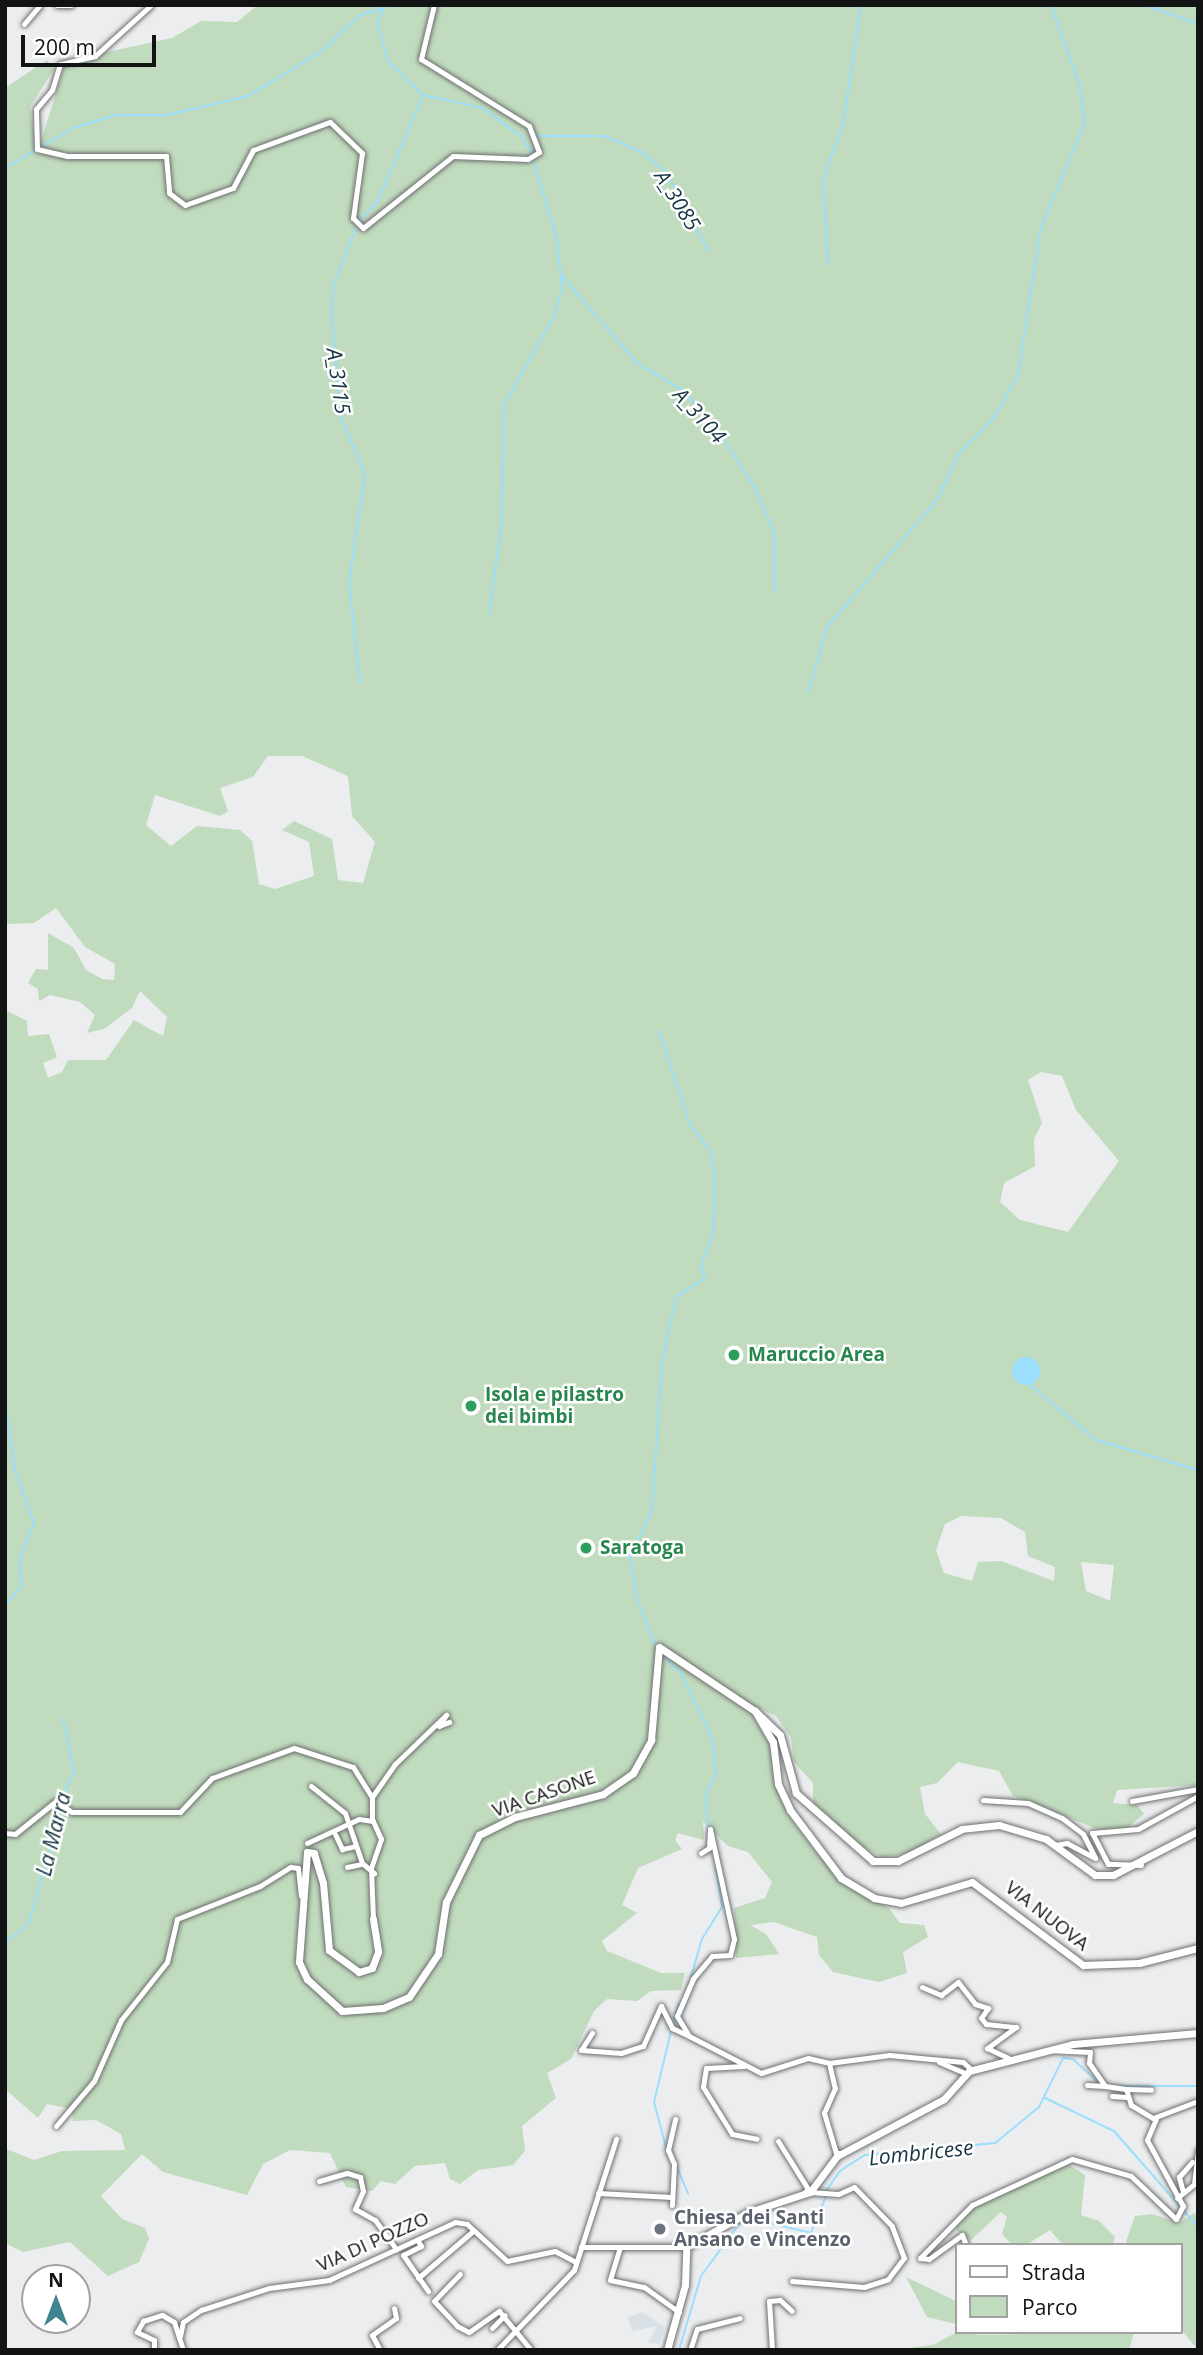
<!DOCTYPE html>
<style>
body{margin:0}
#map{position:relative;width:1203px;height:2355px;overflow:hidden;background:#ebedee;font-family:"Open Sans",sans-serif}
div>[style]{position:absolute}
.built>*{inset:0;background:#d9e1e7}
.green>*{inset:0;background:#c0dbbd}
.water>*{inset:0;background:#9bdefd}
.round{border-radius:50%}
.stream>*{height:2px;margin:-1px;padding:0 1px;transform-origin:1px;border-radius:1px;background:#9bdefd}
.roads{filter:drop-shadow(0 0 2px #6e6f70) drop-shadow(0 0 2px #6e6f70)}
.street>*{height:5px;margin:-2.5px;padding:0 2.5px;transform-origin:2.5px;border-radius:2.5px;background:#fff}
.secondary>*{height:7px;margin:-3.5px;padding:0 3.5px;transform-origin:3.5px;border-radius:3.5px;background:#fff}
.dots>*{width:19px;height:19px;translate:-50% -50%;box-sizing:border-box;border:4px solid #fff;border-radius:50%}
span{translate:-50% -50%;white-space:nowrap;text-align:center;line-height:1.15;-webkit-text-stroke:5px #fff;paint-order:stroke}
.leisure-label{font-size:19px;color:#27864d;font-weight:700}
.left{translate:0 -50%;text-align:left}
.street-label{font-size:19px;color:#121313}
.worship-label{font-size:19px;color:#5b616d;font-weight:700}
.water-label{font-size:21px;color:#153542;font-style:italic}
.frame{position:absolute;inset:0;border:7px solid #121313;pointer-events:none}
.legend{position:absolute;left:955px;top:2243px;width:228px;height:91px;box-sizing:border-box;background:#fff;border:2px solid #a0a1a1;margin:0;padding:9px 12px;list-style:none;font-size:21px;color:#121313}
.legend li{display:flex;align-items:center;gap:14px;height:35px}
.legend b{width:35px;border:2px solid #a0a1a1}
.north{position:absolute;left:21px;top:2264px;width:70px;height:70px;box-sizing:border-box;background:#fff;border:2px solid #a0a1a1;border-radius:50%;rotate:0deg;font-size:19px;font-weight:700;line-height:28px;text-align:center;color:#121313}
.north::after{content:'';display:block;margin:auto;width:24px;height:32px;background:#3e858f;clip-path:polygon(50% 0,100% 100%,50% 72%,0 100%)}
.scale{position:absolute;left:21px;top:35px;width:135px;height:32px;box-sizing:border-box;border:4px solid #121313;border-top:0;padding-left:9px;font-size:21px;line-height:24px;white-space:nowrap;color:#121313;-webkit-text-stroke:5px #fff;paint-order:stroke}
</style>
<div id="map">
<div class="built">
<i style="clip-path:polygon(642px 2312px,665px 2327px,659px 2344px,648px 2343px,657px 2326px,632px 2331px,628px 2318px)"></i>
</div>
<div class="green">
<i style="clip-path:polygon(evenodd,258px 5px,1198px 5px,1198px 1785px,1117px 1790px,1113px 1803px,1137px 1805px,1144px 1814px,1126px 1829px,1097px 1829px,1013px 1796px,999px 1771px,958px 1762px,937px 1783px,920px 1787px,925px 1814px,941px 1834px,911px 1852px,883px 1858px,851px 1840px,813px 1805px,813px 1783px,794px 1762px,791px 1738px,776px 1716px,756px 1707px,752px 1713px,771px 1748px,775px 1783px,788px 1816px,841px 1883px,889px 1908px,900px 1923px,924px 1925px,928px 1937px,903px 1952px,907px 1973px,879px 1982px,833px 1972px,819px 1955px,817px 1937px,774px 1922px,750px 1925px,766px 1934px,779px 1954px,736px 1958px,734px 1908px,765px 1898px,772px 1882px,748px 1852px,728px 1846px,703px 1822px,704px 1840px,678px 1833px,675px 1840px,682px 1849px,638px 1868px,622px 1905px,637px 1913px,602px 1941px,607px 1951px,661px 1973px,685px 1973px,681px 1990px,651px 1991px,637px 2001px,607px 1999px,594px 2011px,571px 2059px,547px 2073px,556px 2098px,522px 2126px,525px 2151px,513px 2165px,478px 2170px,460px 2184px,450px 2179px,445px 2163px,415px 2166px,395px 2184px,381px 2181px,372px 2191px,346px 2187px,330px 2153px,290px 2150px,263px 2164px,247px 2195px,163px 2172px,142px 2154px,101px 2196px,122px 2219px,145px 2228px,149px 2239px,139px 2262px,108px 2276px,70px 2242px,23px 2252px,5px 2243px,6px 2149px,34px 2160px,62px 2151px,125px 2150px,121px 2134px,96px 2120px,73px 2121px,72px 2109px,47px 2104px,38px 2118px,5px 2089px,5px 1010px,27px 1021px,28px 1036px,49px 1034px,57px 1057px,43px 1063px,48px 1078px,62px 1072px,68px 1060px,106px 1060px,134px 1020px,163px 1036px,167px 1017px,140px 991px,132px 1008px,104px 1029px,87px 1033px,95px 1015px,80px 1002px,50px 995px,39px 1001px,38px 989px,28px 983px,36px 969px,48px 970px,48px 933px,74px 948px,86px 970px,102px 979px,114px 980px,115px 964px,85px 947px,56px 908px,34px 923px,5px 924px,5px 88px,47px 60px,54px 69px,30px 107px,37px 154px,66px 61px,172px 38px,201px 21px,237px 22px,258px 5px,268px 756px,302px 756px,348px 776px,352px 816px,375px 842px,363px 883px,338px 880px,332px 839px,294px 821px,282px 830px,309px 842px,314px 876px,275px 889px,259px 884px,252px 841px,240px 830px,197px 826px,171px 846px,146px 825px,155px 795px,220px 816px,228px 811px,220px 788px,253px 777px,268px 756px,258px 5px,1041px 1072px,1062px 1076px,1076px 1110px,1119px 1161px,1068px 1232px,1020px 1220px,1000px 1202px,1004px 1183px,1035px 1166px,1034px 1139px,1042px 1123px,1028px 1080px,1041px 1072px,258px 5px,961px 1516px,1001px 1518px,1025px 1532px,1028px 1556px,1055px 1567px,1054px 1581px,1001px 1561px,978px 1562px,972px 1581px,944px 1573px,936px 1550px,945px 1524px,961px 1516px,258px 5px,1081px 1562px,1114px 1565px,1110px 1601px,1086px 1591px,1081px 1562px)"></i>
<i style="clip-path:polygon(1066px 2163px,1085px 2175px,1081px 2215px,1099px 2221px,1115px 2237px,1113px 2245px,1063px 2245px,1050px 2230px,1026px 2245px,1012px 2245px,1002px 2234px,1007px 2217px,1001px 2212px,971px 2240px,956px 2230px,958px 2219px,973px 2209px)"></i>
<i style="clip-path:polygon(1194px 2213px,1198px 2215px,1198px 2350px,1180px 2328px,1180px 2245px,1125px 2245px,1135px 2216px,1152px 2214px,1179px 2223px)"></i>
<i style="clip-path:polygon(906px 2277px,956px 2301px,956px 2324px,927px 2317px)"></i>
<i style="clip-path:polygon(957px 2332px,981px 2335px,1134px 2332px,1129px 2350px,891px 2350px,933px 2345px)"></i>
</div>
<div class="water">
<i class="round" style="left:1012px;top:1357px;width:28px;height:28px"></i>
</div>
<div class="stream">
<i style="left:386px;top:5px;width:19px;rotate:118deg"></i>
<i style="left:377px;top:22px;width:41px;rotate:74.2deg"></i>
<i style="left:388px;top:61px;width:49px;rotate:44.2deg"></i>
<i style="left:423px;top:95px;width:60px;rotate:12.4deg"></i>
<i style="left:482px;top:108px;width:49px;rotate:35.9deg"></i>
<i style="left:522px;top:137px;width:19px;rotate:58deg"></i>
<i style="left:1145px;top:5px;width:56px;rotate:19.7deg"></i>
<i style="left:536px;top:136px;width:68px"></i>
<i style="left:604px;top:136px;width:41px;rotate:22.8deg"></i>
<i style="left:642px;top:152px;width:31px;rotate:40deg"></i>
<i style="left:666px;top:172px;width:89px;rotate:61.7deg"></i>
<i style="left:39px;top:148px;width:39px;rotate:-30deg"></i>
<i style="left:73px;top:128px;width:45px;rotate:-16.8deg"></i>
<i style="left:116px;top:115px;width:51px"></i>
<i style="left:167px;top:115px;width:83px;rotate:-13.2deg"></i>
<i style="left:248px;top:96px;width:87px;rotate:-31.3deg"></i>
<i style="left:322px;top:51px;width:52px;rotate:-43.5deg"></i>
<i style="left:360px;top:15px;width:26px;rotate:-16deg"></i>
<i style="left:5px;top:168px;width:34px;rotate:-30deg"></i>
<i style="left:360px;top:220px;width:26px;rotate:-47deg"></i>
<i style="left:378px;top:201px;width:115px;rotate:-67deg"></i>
<i style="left:357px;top:225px;width:66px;rotate:111.5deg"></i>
<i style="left:333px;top:286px;width:34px;rotate:92deg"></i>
<i style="left:332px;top:320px;width:98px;rotate:84.8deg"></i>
<i style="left:341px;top:418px;width:61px;rotate:66.8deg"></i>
<i style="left:365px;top:474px;width:109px;rotate:98.4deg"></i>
<i style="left:349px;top:582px;width:102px;rotate:83.8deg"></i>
<i style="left:828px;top:265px;width:86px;rotate:-93.3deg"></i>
<i style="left:823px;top:179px;width:58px;rotate:-69.7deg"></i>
<i style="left:843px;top:125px;width:121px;rotate:-81.5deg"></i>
<i style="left:562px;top:276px;width:115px;rotate:49.2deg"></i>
<i style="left:637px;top:363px;width:55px;rotate:30.8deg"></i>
<i style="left:684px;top:391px;width:57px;rotate:49.9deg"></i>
<i style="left:721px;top:435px;width:61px;rotate:57.1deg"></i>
<i style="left:754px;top:486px;width:52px;rotate:66.4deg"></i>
<i style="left:775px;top:534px;width:57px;rotate:90deg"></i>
<i style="left:489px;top:614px;width:94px;rotate:-82deg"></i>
<i style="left:502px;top:521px;width:116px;rotate:-89deg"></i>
<i style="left:504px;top:405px;width:102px;rotate:-60.7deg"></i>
<i style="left:554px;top:316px;width:29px;rotate:-74deg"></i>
<i style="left:562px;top:288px;width:48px;rotate:-95.9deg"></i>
<i style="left:557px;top:240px;width:84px;rotate:-106.5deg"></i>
<i style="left:808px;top:693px;width:69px;rotate:-73.9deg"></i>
<i style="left:827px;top:627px;width:168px;rotate:-49.1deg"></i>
<i style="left:937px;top:500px;width:50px;rotate:-65deg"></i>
<i style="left:958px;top:455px;width:50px;rotate:-45.8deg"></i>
<i style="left:993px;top:419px;width:51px;rotate:-60.4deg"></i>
<i style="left:1018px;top:375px;width:150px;rotate:-81.2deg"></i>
<i style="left:1041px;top:227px;width:113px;rotate:-67.1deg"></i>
<i style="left:1085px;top:123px;width:40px;rotate:-98.5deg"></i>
<i style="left:1079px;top:83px;width:83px;rotate:-109.7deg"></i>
<i style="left:1029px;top:1384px;width:87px;rotate:39.9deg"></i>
<i style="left:1096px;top:1440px;width:106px;rotate:16.4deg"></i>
<i style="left:5px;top:1400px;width:71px;rotate:81.9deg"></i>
<i style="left:15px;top:1470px;width:56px;rotate:70.3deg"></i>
<i style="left:34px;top:1523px;width:37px;rotate:112deg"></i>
<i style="left:20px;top:1557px;width:30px;rotate:88deg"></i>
<i style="left:21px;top:1587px;width:24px;rotate:132deg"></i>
<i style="left:656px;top:1646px;width:51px;rotate:-112deg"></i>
<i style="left:637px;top:1599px;width:44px;rotate:-99.2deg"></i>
<i style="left:630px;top:1556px;width:51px;rotate:-64.4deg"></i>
<i style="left:652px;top:1510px;width:148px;rotate:-86.1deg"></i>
<i style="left:662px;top:1362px;width:66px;rotate:-77.8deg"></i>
<i style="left:676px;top:1297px;width:35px;rotate:-33deg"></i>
<i style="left:705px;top:1278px;width:13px;rotate:-108deg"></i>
<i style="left:701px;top:1266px;width:35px;rotate:-70deg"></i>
<i style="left:713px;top:1233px;width:57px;rotate:-88deg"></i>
<i style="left:715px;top:1176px;width:26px;rotate:-101deg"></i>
<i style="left:710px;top:1150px;width:32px;rotate:-129deg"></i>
<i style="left:690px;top:1125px;width:99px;rotate:-108.3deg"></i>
<i style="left:662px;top:1656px;width:25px;rotate:42deg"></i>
<i style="left:681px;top:1673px;width:72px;rotate:64.5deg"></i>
<i style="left:712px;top:1738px;width:36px;rotate:84deg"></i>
<i style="left:716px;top:1774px;width:22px;rotate:117deg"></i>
<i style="left:706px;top:1794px;width:34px;rotate:87deg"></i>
<i style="left:60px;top:1801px;width:32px;rotate:-64deg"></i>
<i style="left:74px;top:1772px;width:54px;rotate:-101.7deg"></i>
<i style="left:5px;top:1943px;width:31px;rotate:-40deg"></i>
<i style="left:29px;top:1923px;width:120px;rotate:-74.6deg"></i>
<i style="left:691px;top:1977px;width:40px;rotate:-74deg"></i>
<i style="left:702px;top:1939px;width:38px;rotate:-58deg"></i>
<i style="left:722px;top:1907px;width:40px;rotate:-98.5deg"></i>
<i style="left:672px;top:2025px;width:22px;rotate:-72deg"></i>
<i style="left:1122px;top:2086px;width:76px"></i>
<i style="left:1045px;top:2098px;width:76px;rotate:25.6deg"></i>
<i style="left:1114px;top:2131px;width:128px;rotate:48.8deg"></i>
<i style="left:668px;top:2155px;width:55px;rotate:-104.8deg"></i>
<i style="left:654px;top:2102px;width:73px;rotate:-76.5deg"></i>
<i style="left:673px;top:2158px;width:39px;rotate:67deg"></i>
<i style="left:826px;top:2191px;width:24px;rotate:-55deg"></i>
<i style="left:840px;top:2171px;width:30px;rotate:-33deg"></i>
<i style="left:865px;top:2155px;width:131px;rotate:-5.3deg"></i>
<i style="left:995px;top:2143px;width:57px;rotate:-39.3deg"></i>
<i style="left:1039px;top:2107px;width:55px;rotate:-63.9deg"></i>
<i style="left:1063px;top:2058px;width:10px;rotate:6deg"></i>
<i style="left:1073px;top:2059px;width:35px;rotate:43deg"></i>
<i style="left:679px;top:2350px;width:77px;rotate:-73.4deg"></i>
<i style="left:701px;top:2276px;width:64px;rotate:-53.8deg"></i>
<i style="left:739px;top:2224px;width:18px;rotate:-13deg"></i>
<i style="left:757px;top:2220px;width:56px;rotate:13.5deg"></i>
<i style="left:811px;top:2233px;width:40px;rotate:-68deg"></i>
</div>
<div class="roads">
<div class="street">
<i style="left:57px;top:5px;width:14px"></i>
<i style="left:151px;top:5px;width:76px;rotate:137.7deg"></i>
<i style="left:95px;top:56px;width:36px;rotate:167deg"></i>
<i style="left:60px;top:64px;width:27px;rotate:107deg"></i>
<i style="left:52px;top:90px;width:25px;rotate:130deg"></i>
<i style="left:36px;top:109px;width:40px;rotate:88.6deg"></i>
<i style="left:37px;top:149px;width:32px;rotate:13deg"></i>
<i style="left:68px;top:156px;width:98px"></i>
<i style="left:166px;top:156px;width:37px;rotate:85deg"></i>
<i style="left:169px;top:193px;width:20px;rotate:37deg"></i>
<i style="left:185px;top:205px;width:51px;rotate:-19.5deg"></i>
<i style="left:233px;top:188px;width:43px;rotate:-62.2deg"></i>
<i style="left:253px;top:150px;width:82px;rotate:-20deg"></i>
<i style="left:330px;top:122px;width:45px;rotate:44.1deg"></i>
<i style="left:362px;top:153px;width:66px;rotate:97.9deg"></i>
<i style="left:353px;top:218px;width:14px;rotate:45deg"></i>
<i style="left:363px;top:228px;width:115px;rotate:-38.7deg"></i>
<i style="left:453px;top:156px;width:75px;rotate:2.3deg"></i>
<i style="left:528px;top:159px;width:13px;rotate:-32deg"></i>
<i style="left:539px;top:152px;width:28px;rotate:-111deg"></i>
<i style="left:529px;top:126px;width:127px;rotate:-148.2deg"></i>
<i style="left:421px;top:59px;width:56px;rotate:-76.5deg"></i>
<i style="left:24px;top:24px;width:25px;rotate:-50deg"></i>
<i style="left:446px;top:1715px;width:13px;rotate:122deg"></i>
<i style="left:439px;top:1726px;width:11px;rotate:-22deg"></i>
<i style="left:311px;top:1786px;width:43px;rotate:38.5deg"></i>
<i style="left:345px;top:1813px;width:53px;rotate:71.2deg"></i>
<i style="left:362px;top:1863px;width:16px;rotate:40deg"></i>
<i style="left:983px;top:1800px;width:45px;rotate:3.8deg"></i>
<i style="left:1028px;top:1803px;width:37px;rotate:24deg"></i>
<i style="left:1062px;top:1818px;width:26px;rotate:37deg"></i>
<i style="left:1083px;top:1834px;width:27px;rotate:63deg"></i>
<i style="left:1095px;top:1858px;width:32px;rotate:-152deg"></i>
<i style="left:1067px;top:1843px;width:12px;rotate:171deg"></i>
<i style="left:1132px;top:1801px;width:67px;rotate:-10.3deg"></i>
<i style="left:5px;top:1833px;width:10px;rotate:6deg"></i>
<i style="left:15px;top:1834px;width:53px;rotate:-38.8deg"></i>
<i style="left:56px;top:1801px;width:19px;rotate:35deg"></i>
<i style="left:72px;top:1812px;width:108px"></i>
<i style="left:180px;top:1812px;width:47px;rotate:-46.7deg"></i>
<i style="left:212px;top:1778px;width:87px;rotate:-20.1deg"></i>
<i style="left:294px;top:1748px;width:62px;rotate:17.9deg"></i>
<i style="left:353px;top:1767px;width:36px;rotate:58deg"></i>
<i style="left:335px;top:1834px;width:17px;rotate:65deg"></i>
<i style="left:342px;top:1849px;width:14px;rotate:-12deg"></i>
<i style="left:307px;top:1843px;width:57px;rotate:-24.8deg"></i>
<i style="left:359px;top:1819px;width:14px;rotate:8deg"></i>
<i style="left:701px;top:1853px;width:9px;rotate:-32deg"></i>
<i style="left:709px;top:1848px;width:19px;rotate:-87deg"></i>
<i style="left:710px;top:1829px;width:113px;rotate:77.7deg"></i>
<i style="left:734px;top:1939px;width:16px;rotate:104deg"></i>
<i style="left:730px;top:1955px;width:18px;rotate:177deg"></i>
<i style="left:712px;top:1956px;width:30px;rotate:130deg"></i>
<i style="left:693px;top:1979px;width:40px;rotate:113.4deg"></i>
<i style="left:677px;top:2016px;width:23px;rotate:59deg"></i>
<i style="left:689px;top:2036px;width:81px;rotate:27.2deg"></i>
<i style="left:761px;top:2073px;width:49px;rotate:-17.7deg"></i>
<i style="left:808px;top:2058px;width:22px;rotate:13deg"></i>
<i style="left:829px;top:2063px;width:61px;rotate:-7.6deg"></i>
<i style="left:889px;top:2055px;width:74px;rotate:5.4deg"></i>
<i style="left:963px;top:2062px;width:12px;rotate:42deg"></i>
<i style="left:1141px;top:1865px;width:33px;rotate:-178deg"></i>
<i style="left:1108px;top:1864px;width:35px;rotate:-117deg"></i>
<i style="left:1092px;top:1833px;width:46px;rotate:-5deg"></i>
<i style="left:1138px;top:1829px;width:68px;rotate:-28.8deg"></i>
<i style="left:347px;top:1867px;width:14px;rotate:-12deg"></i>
<i style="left:373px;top:1919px;width:51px;rotate:-92.2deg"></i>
<i style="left:371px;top:1868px;width:31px;rotate:-71deg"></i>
<i style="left:381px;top:1839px;width:22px;rotate:-114deg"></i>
<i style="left:372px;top:1819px;width:22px;rotate:-90deg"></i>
<i style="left:372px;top:1797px;width:40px;rotate:-55.1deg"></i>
<i style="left:395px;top:1764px;width:71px;rotate:-43.9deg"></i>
<i style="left:922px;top:1987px;width:21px;rotate:23deg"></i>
<i style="left:941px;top:1995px;width:21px;rotate:-37deg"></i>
<i style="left:958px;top:1982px;width:28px;rotate:52deg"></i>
<i style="left:975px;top:2004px;width:14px;rotate:17deg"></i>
<i style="left:988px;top:2008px;width:12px;rotate:125deg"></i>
<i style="left:981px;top:2018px;width:8px;rotate:50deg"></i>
<i style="left:986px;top:2024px;width:30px;rotate:6deg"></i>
<i style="left:1016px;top:2027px;width:36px;rotate:144deg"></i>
<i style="left:987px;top:2048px;width:23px;rotate:25deg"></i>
<i style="left:592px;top:2033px;width:20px;rotate:123deg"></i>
<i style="left:581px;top:2050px;width:40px;rotate:4.3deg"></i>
<i style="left:621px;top:2053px;width:23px;rotate:-18deg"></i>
<i style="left:643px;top:2046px;width:44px;rotate:-65.8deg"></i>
<i style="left:661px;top:2006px;width:25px;rotate:63deg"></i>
<i style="left:672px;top:2028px;width:19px;rotate:25deg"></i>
<i style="left:1047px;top:2050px;width:43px;rotate:2.7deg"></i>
<i style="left:1090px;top:2052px;width:11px;rotate:95deg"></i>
<i style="left:1089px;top:2063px;width:28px;rotate:55deg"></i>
<i style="left:1105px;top:2086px;width:21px;rotate:8deg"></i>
<i style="left:1126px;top:2089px;width:17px;rotate:73deg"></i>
<i style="left:1131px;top:2105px;width:26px;rotate:31deg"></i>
<i style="left:1153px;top:2118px;width:48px;rotate:-20.7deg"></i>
<i style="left:939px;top:2062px;width:30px;rotate:23deg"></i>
<i style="left:829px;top:2063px;width:26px;rotate:77deg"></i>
<i style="left:835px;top:2088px;width:27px;rotate:114deg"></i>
<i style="left:824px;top:2113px;width:42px;rotate:73.3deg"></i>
<i style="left:836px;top:2153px;width:6px"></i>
<i style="left:744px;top:2066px;width:38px;rotate:177deg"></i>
<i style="left:706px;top:2068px;width:19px;rotate:99deg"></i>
<i style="left:703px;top:2087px;width:55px;rotate:58.3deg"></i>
<i style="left:732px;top:2134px;width:25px;rotate:11deg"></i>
<i style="left:1087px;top:2085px;width:18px;rotate:3deg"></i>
<i style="left:1126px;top:2089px;width:25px;rotate:2deg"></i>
<i style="left:1112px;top:2096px;width:14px;rotate:4deg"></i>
<i style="left:56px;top:2126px;width:59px;rotate:-49.8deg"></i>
<i style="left:94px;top:2081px;width:67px;rotate:-66.1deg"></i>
<i style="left:121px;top:2020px;width:74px;rotate:-51.6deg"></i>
<i style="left:167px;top:1962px;width:44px;rotate:-76.9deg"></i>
<i style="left:177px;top:1919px;width:89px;rotate:-21.7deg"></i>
<i style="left:260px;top:1886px;width:36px;rotate:-32deg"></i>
<i style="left:291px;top:1867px;width:7px;rotate:8deg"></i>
<i style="left:298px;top:1868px;width:28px;rotate:84deg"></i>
<i style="left:778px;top:2141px;width:57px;rotate:58deg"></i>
<i style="left:808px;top:2189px;width:7px;rotate:135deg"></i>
<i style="left:319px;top:2181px;width:29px;rotate:-16deg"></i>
<i style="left:347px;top:2173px;width:14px;rotate:17deg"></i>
<i style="left:360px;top:2177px;width:14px;rotate:78deg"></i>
<i style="left:363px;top:2191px;width:20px;rotate:114deg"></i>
<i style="left:355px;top:2209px;width:23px;rotate:29deg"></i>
<i style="left:375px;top:2220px;width:36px;rotate:54deg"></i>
<i style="left:1183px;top:2192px;width:16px;rotate:-105deg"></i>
<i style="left:1179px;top:2177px;width:20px;rotate:-49deg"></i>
<i style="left:598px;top:2193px;width:74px;rotate:3.1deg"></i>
<i style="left:1177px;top:2198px;width:22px;rotate:-39deg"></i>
<i style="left:1194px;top:2184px;width:34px;rotate:-83deg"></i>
<i style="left:672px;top:2205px;width:41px;rotate:-87.2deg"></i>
<i style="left:674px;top:2164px;width:15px;rotate:-113deg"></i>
<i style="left:668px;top:2150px;width:32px;rotate:-77deg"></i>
<i style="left:418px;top:2241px;width:6px;rotate:59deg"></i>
<i style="left:421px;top:2246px;width:20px;rotate:153deg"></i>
<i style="left:403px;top:2255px;width:44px;rotate:55.2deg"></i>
<i style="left:966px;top:2245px;width:11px;rotate:-112deg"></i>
<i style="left:962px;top:2235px;width:41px;rotate:144deg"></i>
<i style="left:929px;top:2259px;width:9px;rotate:-174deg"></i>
<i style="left:920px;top:2258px;width:74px;rotate:-45.5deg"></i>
<i style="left:972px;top:2205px;width:110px;rotate:-24.7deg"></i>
<i style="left:1072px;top:2159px;width:61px;rotate:16.1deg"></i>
<i style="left:1131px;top:2176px;width:62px;rotate:43.7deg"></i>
<i style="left:1176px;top:2219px;width:15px;rotate:-62deg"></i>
<i style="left:1183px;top:2206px;width:75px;rotate:-118.6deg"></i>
<i style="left:1147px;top:2140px;width:23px;rotate:-67deg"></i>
<i style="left:581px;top:2247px;width:105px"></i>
<i style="left:620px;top:2247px;width:34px;rotate:107deg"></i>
<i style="left:610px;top:2280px;width:35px;rotate:12deg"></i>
<i style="left:644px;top:2287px;width:43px;rotate:35.5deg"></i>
<i style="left:460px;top:2274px;width:37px;rotate:134deg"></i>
<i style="left:434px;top:2301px;width:34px;rotate:47deg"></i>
<i style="left:457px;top:2326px;width:13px;rotate:27deg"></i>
<i style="left:469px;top:2332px;width:37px;rotate:-35deg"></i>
<i style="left:499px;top:2311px;width:50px;rotate:50.6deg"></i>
<i style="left:418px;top:2278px;width:72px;rotate:-40.5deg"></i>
<i style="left:792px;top:2281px;width:72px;rotate:4.8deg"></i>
<i style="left:864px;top:2287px;width:25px;rotate:-18deg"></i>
<i style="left:888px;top:2279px;width:26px;rotate:-53deg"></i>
<i style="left:904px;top:2258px;width:34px;rotate:-111deg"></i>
<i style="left:892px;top:2226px;width:54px;rotate:-134.3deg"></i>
<i style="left:854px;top:2187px;width:17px;rotate:156deg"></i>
<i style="left:838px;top:2194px;width:28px;rotate:-176deg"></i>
<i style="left:492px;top:2328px;width:18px;rotate:-45deg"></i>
<i style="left:180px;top:2336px;width:14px;rotate:-78deg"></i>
<i style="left:183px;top:2322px;width:22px;rotate:-34deg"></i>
<i style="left:201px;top:2310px;width:71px;rotate:-17.9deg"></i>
<i style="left:269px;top:2288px;width:61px;rotate:-7.6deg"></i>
<i style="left:329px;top:2280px;width:139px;rotate:-24.7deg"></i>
<i style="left:455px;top:2222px;width:12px;rotate:9deg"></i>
<i style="left:467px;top:2224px;width:54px;rotate:42.8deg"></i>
<i style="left:507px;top:2261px;width:49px;rotate:-11.8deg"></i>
<i style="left:555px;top:2251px;width:24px;rotate:28deg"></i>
<i style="left:154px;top:2350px;width:10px;rotate:-90deg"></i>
<i style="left:154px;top:2340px;width:19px;rotate:-155deg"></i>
<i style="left:137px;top:2332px;width:13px;rotate:-61deg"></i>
<i style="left:143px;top:2321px;width:20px;rotate:-18deg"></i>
<i style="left:162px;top:2315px;width:14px;rotate:30deg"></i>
<i style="left:174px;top:2322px;width:29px;rotate:72deg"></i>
<i style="left:380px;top:2350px;width:17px;rotate:-118deg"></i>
<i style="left:372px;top:2335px;width:29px;rotate:-35deg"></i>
<i style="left:396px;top:2318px;width:10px;rotate:-101deg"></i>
<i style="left:497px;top:2350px;width:111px;rotate:-46.1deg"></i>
<i style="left:574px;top:2270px;width:138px;rotate:-72.2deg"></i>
<i style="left:690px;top:2350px;width:22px;rotate:-72deg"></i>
<i style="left:697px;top:2329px;width:44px;rotate:-14.3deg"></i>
<i style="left:772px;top:2350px;width:49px;rotate:-93.5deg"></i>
<i style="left:769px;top:2301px;width:11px;rotate:-5deg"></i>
<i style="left:780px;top:2300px;width:16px;rotate:43deg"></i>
</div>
<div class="secondary">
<i style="left:1198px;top:1831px;width:96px;rotate:152.6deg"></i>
<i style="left:1113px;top:1875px;width:18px;rotate:180deg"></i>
<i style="left:1095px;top:1875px;width:61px;rotate:-143.7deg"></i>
<i style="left:1046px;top:1839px;width:49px;rotate:-163.4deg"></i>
<i style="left:999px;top:1825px;width:37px;rotate:174deg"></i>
<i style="left:962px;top:1829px;width:72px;rotate:153.4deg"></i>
<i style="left:898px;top:1861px;width:25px;rotate:180deg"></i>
<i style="left:873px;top:1861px;width:103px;rotate:-138.6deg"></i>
<i style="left:796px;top:1793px;width:60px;rotate:-105.4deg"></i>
<i style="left:780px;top:1735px;width:35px;rotate:-136deg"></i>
<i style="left:755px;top:1711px;width:36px;rotate:60deg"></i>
<i style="left:773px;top:1742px;width:42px;rotate:83.2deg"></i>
<i style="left:778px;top:1784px;width:29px;rotate:65deg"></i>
<i style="left:790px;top:1810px;width:85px;rotate:53.1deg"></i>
<i style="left:841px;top:1878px;width:39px;rotate:31deg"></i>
<i style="left:874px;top:1898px;width:27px;rotate:10deg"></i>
<i style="left:901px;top:1903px;width:74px;rotate:-16.5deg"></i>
<i style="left:972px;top:1882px;width:139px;rotate:36.8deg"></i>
<i style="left:1083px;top:1965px;width:56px;rotate:-2deg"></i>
<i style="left:1139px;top:1963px;width:61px;rotate:-14.3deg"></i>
<i style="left:373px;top:1919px;width:33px;rotate:81deg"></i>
<i style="left:378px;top:1952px;width:17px;rotate:111deg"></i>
<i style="left:372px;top:1968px;width:14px;rotate:163deg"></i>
<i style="left:359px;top:1972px;width:37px;rotate:-144deg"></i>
<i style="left:329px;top:1950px;width:67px;rotate:-95.1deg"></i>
<i style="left:323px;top:1883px;width:31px;rotate:-107deg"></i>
<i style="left:314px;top:1853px;width:7px;rotate:-172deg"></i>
<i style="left:307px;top:1852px;width:110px;rotate:94.2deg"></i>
<i style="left:299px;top:1962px;width:19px;rotate:65deg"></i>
<i style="left:307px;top:1979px;width:47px;rotate:42.4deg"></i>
<i style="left:342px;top:2011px;width:41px;rotate:-4.2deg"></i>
<i style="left:383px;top:2008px;width:28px;rotate:-23deg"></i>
<i style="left:409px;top:1997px;width:52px;rotate:-56deg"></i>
<i style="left:438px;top:1954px;width:53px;rotate:-81.3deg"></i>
<i style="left:446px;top:1902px;width:75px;rotate:-63.8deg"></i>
<i style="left:479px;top:1835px;width:40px;rotate:-26.6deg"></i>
<i style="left:515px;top:1817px;width:91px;rotate:-14.6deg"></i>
<i style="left:603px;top:1794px;width:37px;rotate:-35deg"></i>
<i style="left:633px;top:1773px;width:38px;rotate:-61deg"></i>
<i style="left:651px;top:1740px;width:93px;rotate:-85.1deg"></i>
<i style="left:659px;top:1647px;width:115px;rotate:33.7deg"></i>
<i style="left:667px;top:2350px;width:67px;rotate:-74.5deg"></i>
<i style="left:685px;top:2285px;width:38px;rotate:-88deg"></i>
<i style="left:686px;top:2247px;width:72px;rotate:-29.1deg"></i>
<i style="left:749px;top:2212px;width:64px;rotate:-18.2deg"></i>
<i style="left:810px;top:2192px;width:45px;rotate:-53.1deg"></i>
<i style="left:837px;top:2156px;width:121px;rotate:-28deg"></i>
<i style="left:944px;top:2099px;width:38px;rotate:-48deg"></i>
<i style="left:969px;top:2071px;width:107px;rotate:-14.6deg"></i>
<i style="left:1073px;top:2044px;width:125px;rotate:-5deg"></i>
</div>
</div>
<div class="dots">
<i style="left:734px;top:1355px;background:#2e9e5b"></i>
<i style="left:471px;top:1406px;background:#2e9e5b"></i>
<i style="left:586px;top:1548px;background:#2e9e5b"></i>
<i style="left:660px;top:2229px;background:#6b7280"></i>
</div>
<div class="leisure-label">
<span class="left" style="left:748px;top:1355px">Maruccio Area</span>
<span class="left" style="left:485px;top:1406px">Isola e pilastro<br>dei bimbi</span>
<span class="left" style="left:600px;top:1548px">Saratoga</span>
</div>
<div class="street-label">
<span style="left:544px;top:1794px;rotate:-19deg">VIA CASONE</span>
<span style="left:1047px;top:1916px;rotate:38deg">VIA NUOVA</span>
<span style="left:373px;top:2242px;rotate:-24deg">VIA DI POZZO</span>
</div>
<div class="worship-label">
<span class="left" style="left:674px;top:2229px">Chiesa dei Santi<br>Ansano e Vincenzo</span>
</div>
<div class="water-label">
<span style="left:678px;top:200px;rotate:58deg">A_3085</span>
<span style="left:339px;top:381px;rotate:82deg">A_3115</span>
<span style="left:700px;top:415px;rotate:48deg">A_3104</span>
<span style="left:53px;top:1834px;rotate:-76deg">La Marra</span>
<span style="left:921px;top:2152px;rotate:-6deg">Lombricese</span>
</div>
<div class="frame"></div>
<ul class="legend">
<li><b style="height:9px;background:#fff"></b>Strada</li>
<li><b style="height:19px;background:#c0dbbd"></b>Parco</li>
</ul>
<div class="north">N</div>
<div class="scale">200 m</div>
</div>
